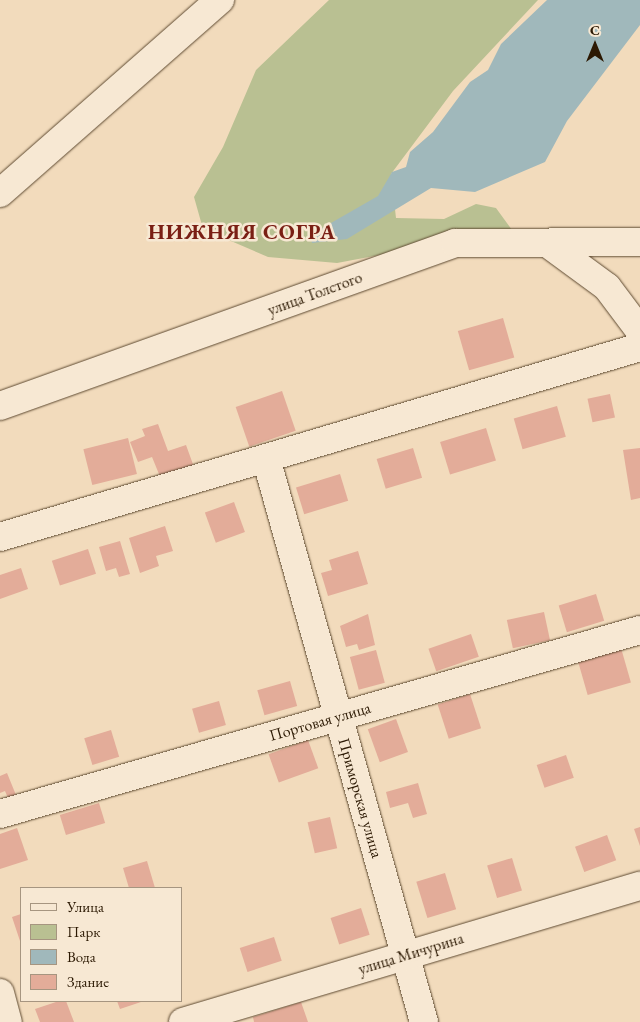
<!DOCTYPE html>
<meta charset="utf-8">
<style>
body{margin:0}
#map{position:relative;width:640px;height:1022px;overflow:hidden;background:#f2dbbc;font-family:"EB Garamond",serif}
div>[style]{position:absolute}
.green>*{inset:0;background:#b9c092}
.water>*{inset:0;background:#a0b8bb}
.building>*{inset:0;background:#e3ac99;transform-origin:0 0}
.roads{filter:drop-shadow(0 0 1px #5e4a31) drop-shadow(0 0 1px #5e4a31)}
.minor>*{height:28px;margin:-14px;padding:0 14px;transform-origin:14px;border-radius:14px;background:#f7e8d3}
span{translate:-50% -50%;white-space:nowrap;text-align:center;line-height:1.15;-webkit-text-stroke:5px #f7e8d3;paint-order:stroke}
.street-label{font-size:16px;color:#2c1903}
.district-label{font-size:21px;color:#7a1f14;font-weight:700;letter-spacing:1px}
.legend{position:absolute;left:20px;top:887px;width:162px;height:115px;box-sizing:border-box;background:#f7e8d3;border:1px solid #a69580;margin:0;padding:6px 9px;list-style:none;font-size:15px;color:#2c1903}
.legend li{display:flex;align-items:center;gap:10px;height:25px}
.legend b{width:25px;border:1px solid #a69580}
.north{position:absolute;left:570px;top:20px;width:50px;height:50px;-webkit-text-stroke:4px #f7e8d3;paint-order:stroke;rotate:0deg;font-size:14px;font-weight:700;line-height:20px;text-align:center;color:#2c1903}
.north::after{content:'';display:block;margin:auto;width:18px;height:22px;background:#2c1903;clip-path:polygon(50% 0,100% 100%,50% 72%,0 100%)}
</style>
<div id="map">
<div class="green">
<i style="clip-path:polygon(329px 0,538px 0,453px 91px,391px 174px,396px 218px,444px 219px,476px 204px,496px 208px,512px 230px,337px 263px,268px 257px,203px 229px,194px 197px,223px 147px,256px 70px)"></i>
</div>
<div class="water">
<i style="clip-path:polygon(547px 0,640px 0,640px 25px,567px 121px,545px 162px,475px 192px,431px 188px,347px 239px,312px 243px,310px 235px,378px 196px,392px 172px,406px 167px,410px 152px,433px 132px,470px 82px,488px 70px,501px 44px)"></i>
</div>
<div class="building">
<i style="left:503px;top:318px;width:41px;height:47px;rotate:74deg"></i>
<i style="left:282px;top:391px;width:42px;height:49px;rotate:71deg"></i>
<i style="left:610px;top:394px;width:24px;height:23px;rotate:78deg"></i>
<i style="left:557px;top:406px;width:32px;height:45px;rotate:74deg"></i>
<i style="clip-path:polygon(158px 424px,168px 451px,186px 445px,194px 467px,161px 479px,152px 457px,138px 462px,130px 442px,145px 436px,142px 429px)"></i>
<i style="left:486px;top:428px;width:34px;height:48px;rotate:73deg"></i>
<i style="left:128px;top:438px;width:37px;height:46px;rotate:76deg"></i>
<i style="left:413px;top:448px;width:31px;height:38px;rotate:73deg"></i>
<i style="clip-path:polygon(640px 448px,640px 498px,631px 500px,623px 450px)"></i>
<i style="left:340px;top:474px;width:28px;height:46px;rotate:73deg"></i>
<i style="left:234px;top:502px;width:32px;height:31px;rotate:70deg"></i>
<i style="clip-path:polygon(165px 526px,173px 551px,156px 556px,159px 566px,140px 573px,129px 538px)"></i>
<i style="clip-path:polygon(120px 541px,130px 574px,119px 577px,116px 568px,106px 571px,99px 547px)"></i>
<i style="left:88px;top:549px;width:26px;height:38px;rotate:72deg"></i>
<i style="clip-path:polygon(358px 551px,368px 584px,328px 596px,321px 573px,332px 570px,329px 560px)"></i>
<i style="clip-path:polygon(21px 568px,28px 589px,0 599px,0 575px)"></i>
<i style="left:596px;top:594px;width:28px;height:39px;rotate:73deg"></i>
<i style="left:544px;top:612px;width:29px;height:38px;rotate:78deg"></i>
<i style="clip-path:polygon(368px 614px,375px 645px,359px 650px,357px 644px,346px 647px,340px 626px)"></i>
<i style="left:471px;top:634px;width:24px;height:45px;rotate:71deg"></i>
<i style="left:621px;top:648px;width:36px;height:45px;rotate:74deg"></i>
<i style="left:376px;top:650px;width:34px;height:27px;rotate:75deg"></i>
<i style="left:290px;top:681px;width:26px;height:34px;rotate:74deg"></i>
<i style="left:470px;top:694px;width:36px;height:34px;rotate:72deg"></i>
<i style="left:219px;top:701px;width:25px;height:28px;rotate:74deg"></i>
<i style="left:396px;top:719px;width:35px;height:30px;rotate:70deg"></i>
<i style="left:111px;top:730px;width:28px;height:28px;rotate:73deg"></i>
<i style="left:308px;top:740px;width:30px;height:42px;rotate:70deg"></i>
<i style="left:566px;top:755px;width:24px;height:31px;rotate:71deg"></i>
<i style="clip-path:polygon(7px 773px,16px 795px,8px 798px,5px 791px,0 793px,0 776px)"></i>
<i style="clip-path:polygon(418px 783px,427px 814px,413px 818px,408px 803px,390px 808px,386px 792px)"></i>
<i style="left:99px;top:803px;width:21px;height:41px;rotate:73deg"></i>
<i style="left:330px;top:817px;width:32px;height:23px;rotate:77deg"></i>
<i style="clip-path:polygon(640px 827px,640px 846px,634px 829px)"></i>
<i style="clip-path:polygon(17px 828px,28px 860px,0 869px,0 834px)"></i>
<i style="left:607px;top:835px;width:27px;height:34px;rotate:70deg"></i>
<i style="left:512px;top:858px;width:34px;height:26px;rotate:73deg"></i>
<i style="clip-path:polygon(147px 861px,155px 888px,129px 888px,123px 868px)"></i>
<i style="left:445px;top:873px;width:38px;height:30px;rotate:73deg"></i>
<i style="left:361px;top:908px;width:28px;height:32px;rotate:72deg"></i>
<i style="clip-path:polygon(21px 914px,21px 944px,12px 917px)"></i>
<i style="left:274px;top:937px;width:25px;height:36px;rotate:72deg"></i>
<i style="clip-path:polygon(59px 1001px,66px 1001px,74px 1022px,40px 1022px,35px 1009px)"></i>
<i style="clip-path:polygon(117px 1001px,144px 1001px,120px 1009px)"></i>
<i style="clip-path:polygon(301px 1002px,308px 1022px,254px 1022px,253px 1017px)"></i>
</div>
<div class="roads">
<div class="minor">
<i style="left:0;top:193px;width:293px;rotate:-41.3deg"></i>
<i style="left:547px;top:243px;width:74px;rotate:36.3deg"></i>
<i style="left:607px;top:287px;width:55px;rotate:53.1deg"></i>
<i style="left:0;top:406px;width:483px;rotate:-19.7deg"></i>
<i style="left:455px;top:243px;width:185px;rotate:-0.3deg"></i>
<i style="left:266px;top:458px;width:586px;rotate:74.35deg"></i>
<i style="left:0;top:537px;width:668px;rotate:-16.53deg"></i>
<i style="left:0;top:814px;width:666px;rotate:-16.04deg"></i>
<i style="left:0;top:993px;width:30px;rotate:75deg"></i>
<i style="left:183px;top:1022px;width:477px;rotate:-16.6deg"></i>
</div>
</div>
<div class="street-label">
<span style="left:315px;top:294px;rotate:-20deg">улица Толстого</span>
<span style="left:320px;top:722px;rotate:-16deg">Портовая улица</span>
<span style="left:360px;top:798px;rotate:74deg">Приморская улица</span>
<span style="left:411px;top:954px;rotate:-17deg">улица Мичурина</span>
</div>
<div class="district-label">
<span style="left:242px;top:232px">НИЖНЯЯ СОГРА</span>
</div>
<ul class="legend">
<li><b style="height:6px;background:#f7e8d3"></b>Улица</li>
<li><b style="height:14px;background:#b9c092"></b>Парк</li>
<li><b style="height:14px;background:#a0b8bb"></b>Вода</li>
<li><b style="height:14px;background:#e3ac99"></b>Здание</li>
</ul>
<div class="north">С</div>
</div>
